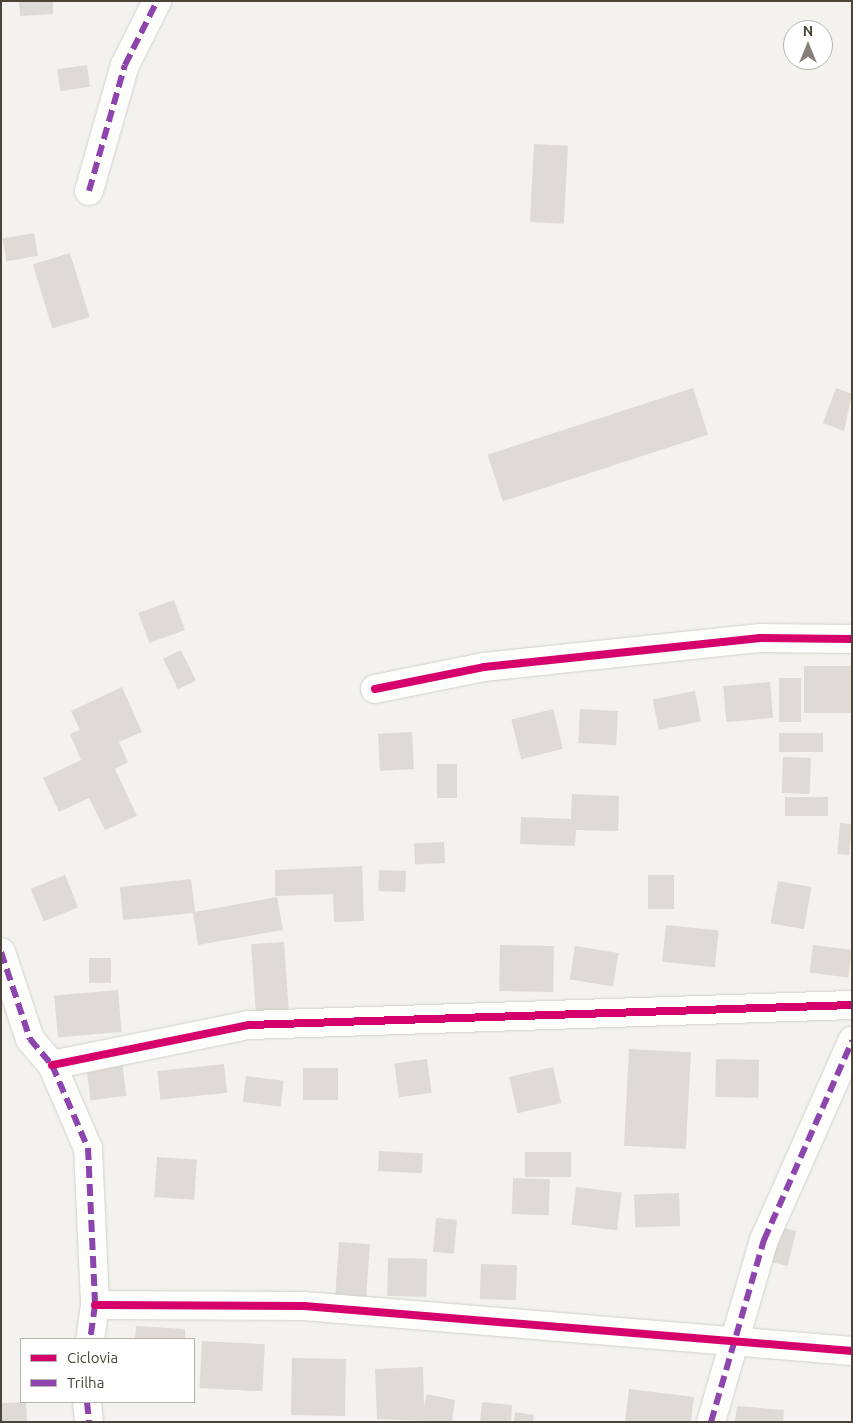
<!DOCTYPE html>
<style>
body{margin:0}
#map{position:relative;width:853px;height:1423px;overflow:hidden;background:#f4f2ee;font-family:Ubuntu,sans-serif}
div>[style]{position:absolute}
.building>*{inset:0;background:#dedbd6;transform-origin:0 0}
.roads{filter:drop-shadow(0 0 1px #d2d0cb) drop-shadow(0 0 1px #d2d0cb)}
.minor>*{height:28px;margin:-14px;padding:0 14px;transform-origin:14px;border-radius:14px;background:#fdfdfc}
.quiet>*{height:6px;margin-top:-3px;transform-origin:0;background:repeating-linear-gradient(90deg,#8e44ad 0 12px,transparent 0 18px)}
.cycleway>*{height:8px;margin:-4px;padding:0 4px;transform-origin:4px;border-radius:4px;background:#d6006c}
span{translate:-50% -50%;white-space:nowrap;text-align:center;line-height:1.15;-webkit-text-stroke:4.5px #fff;paint-order:stroke}
.frame{position:absolute;inset:0;border:2px solid #4b4439;pointer-events:none}
.legend{position:absolute;left:20px;top:1338px;width:175px;height:65px;box-sizing:border-box;background:#fff;border:1px solid #b7b4b0;margin:0;padding:6px 9px;list-style:none;font-size:15px;color:#4b4439}
.legend li{display:flex;align-items:center;gap:10px;height:25px}
.legend b{width:25px;border:1px solid #b7b4b0}
.north{position:absolute;left:783px;top:20px;width:50px;height:50px;box-sizing:border-box;background:#fff;border:1px solid #b7b4b0;border-radius:50%;rotate:0deg;font-size:14px;font-weight:700;line-height:20px;text-align:center;color:#4b4439}
.north::after{content:'';display:block;margin:auto;width:18px;height:22px;background:#868178;clip-path:polygon(50% 0,100% 100%,50% 72%,0 100%)}
</style>
<div id="map">
<div class="building">
<i style="clip-path:polygon(19px 1px,53px 1px,53px 14px,20px 16px)"></i>
<i style="left:87px;top:65px;width:22px;height:30px;rotate:82deg"></i>
<i style="left:534px;top:144px;width:34px;height:78px;rotate:3deg"></i>
<i style="left:34px;top:233px;width:23px;height:32px;rotate:80deg"></i>
<i style="left:70px;top:253px;width:67px;height:39px;rotate:73deg"></i>
<i style="left:693px;top:388px;width:49px;height:216px;rotate:72deg"></i>
<i style="clip-path:polygon(836px 388px,852px 394px,844px 431px,823px 423px)"></i>
<i style="left:174px;top:600px;width:32px;height:38px;rotate:70deg"></i>
<i style="left:181px;top:650px;width:34px;height:20px;rotate:64deg"></i>
<i style="left:852px;top:666px;width:47px;height:48px;rotate:90deg"></i>
<i style="left:779px;top:678px;width:22px;height:44px"></i>
<i style="left:770px;top:682px;width:36px;height:47px;rotate:85deg"></i>
<i style="clip-path:polygon(122px 687px,142px 732px,119px 742px,128px 762px,115px 769px,137px 816px,105px 830px,89px 798px,59px 812px,43px 778px,81px 760px,70px 734px,80px 730px,71px 711px)"></i>
<i style="left:695px;top:691px;width:31px;height:43px;rotate:79deg"></i>
<i style="left:553px;top:709px;width:41px;height:43px;rotate:76deg"></i>
<i style="left:580px;top:709px;width:38px;height:34px;rotate:3deg"></i>
<i style="left:412px;top:732px;width:37px;height:34px;rotate:87deg"></i>
<i style="left:823px;top:733px;width:19px;height:44px;rotate:90deg"></i>
<i style="left:783px;top:757px;width:28px;height:36px;rotate:2deg"></i>
<i style="left:457px;top:764px;width:34px;height:20px;rotate:90deg"></i>
<i style="clip-path:polygon(572px 794px,619px 796px,618px 831px,576px 830px,575px 846px,520px 844px,521px 817px,571px 819px)"></i>
<i style="left:828px;top:797px;width:19px;height:43px;rotate:90deg"></i>
<i style="left:840px;top:823px;width:12px;height:31px;rotate:5deg"></i>
<i style="left:444px;top:842px;width:21px;height:30px;rotate:87deg"></i>
<i style="clip-path:polygon(362px 866px,364px 921px,334px 922px,333px 894px,275px 896px,275px 870px)"></i>
<i style="left:379px;top:870px;width:27px;height:21px;rotate:2deg"></i>
<i style="left:65px;top:875px;width:35px;height:37px;rotate:68deg"></i>
<i style="left:648px;top:875px;width:26px;height:34px"></i>
<i style="clip-path:polygon(191px 879px,195px 912px,277px 897px,283px 930px,198px 945px,193px 913px,123px 920px,120px 887px)"></i>
<i style="left:778px;top:881px;width:34px;height:43px;rotate:10deg"></i>
<i style="left:666px;top:925px;width:53px;height:37px;rotate:6deg"></i>
<i style="left:284px;top:942px;width:72px;height:33px;rotate:86deg"></i>
<i style="left:500px;top:945px;width:54px;height:46px;rotate:1deg"></i>
<i style="left:813px;top:945px;width:39px;height:28px;rotate:7deg"></i>
<i style="left:575px;top:946px;width:44px;height:34px;rotate:9deg"></i>
<i style="left:89px;top:958px;width:22px;height:25px"></i>
<i style="left:118px;top:990px;width:42px;height:64px;rotate:85deg"></i>
<i style="left:629px;top:1049px;width:62px;height:97px;rotate:3deg"></i>
<i style="left:427px;top:1059px;width:34px;height:33px;rotate:82deg"></i>
<i style="left:716px;top:1059px;width:43px;height:38px;rotate:1deg"></i>
<i style="left:122px;top:1061px;width:35px;height:36px;rotate:83deg"></i>
<i style="left:224px;top:1064px;width:29px;height:67px;rotate:84deg"></i>
<i style="left:553px;top:1067px;width:37px;height:45px;rotate:77deg"></i>
<i style="left:303px;top:1068px;width:35px;height:32px"></i>
<i style="left:246px;top:1076px;width:38px;height:26px;rotate:7deg"></i>
<i style="left:379px;top:1151px;width:44px;height:20px;rotate:3deg"></i>
<i style="left:571px;top:1152px;width:25px;height:46px;rotate:90deg"></i>
<i style="left:157px;top:1157px;width:40px;height:40px;rotate:4deg"></i>
<i style="left:513px;top:1178px;width:37px;height:36px;rotate:2deg"></i>
<i style="left:576px;top:1187px;width:46px;height:38px;rotate:7deg"></i>
<i style="left:679px;top:1193px;width:33px;height:45px;rotate:88deg"></i>
<i style="left:436px;top:1218px;width:21px;height:34px;rotate:5deg"></i>
<i style="left:772px;top:1225px;width:25px;height:36px;rotate:14deg"></i>
<i style="left:339px;top:1242px;width:31px;height:55px;rotate:4deg"></i>
<i style="left:388px;top:1258px;width:39px;height:38px;rotate:1deg"></i>
<i style="left:481px;top:1264px;width:36px;height:35px;rotate:2deg"></i>
<i style="clip-path:polygon(136px 1326px,185px 1329px,185px 1339px,135px 1339px)"></i>
<i style="left:202px;top:1341px;width:63px;height:47px;rotate:3deg"></i>
<i style="left:292px;top:1358px;width:54px;height:57px;rotate:1deg"></i>
<i style="clip-path:polygon(423px 1367px,424px 1406px,427px 1394px,455px 1400px,452px 1422px,377px 1419px,375px 1369px)"></i>
<i style="clip-path:polygon(629px 1389px,694px 1397px,691px 1422px,625px 1422px)"></i>
<i style="left:26px;top:1402px;width:20px;height:25px;rotate:87deg"></i>
<i style="clip-path:polygon(482px 1402px,512px 1405px,511px 1422px,480px 1422px)"></i>
<i style="clip-path:polygon(737px 1406px,784px 1410px,783px 1422px,735px 1422px)"></i>
<i style="clip-path:polygon(515px 1412px,534px 1415px,533px 1422px,514px 1422px)"></i>
</div>
<div class="roads">
<div class="minor">
<i style="left:89px;top:191px;width:131px;rotate:-74.1deg"></i>
<i style="left:125px;top:65px;width:72px;rotate:-63.4deg"></i>
<i style="left:375px;top:689px;width:111px;rotate:-11.4deg"></i>
<i style="left:484px;top:667px;width:278px;rotate:-6deg"></i>
<i style="left:760px;top:638px;width:92px;rotate:0.6deg"></i>
<i style="left:1px;top:952px;width:92px;rotate:71.6deg"></i>
<i style="left:30px;top:1039px;width:34px;rotate:50deg"></i>
<i style="left:52px;top:1065px;width:90px;rotate:66.6deg"></i>
<i style="left:88px;top:1148px;width:157px;rotate:87.4deg"></i>
<i style="left:95px;top:1305px;width:34px;rotate:98deg"></i>
<i style="left:52px;top:1065px;width:201px;rotate:-11.5deg"></i>
<i style="left:249px;top:1025px;width:603px;rotate:-1.9deg"></i>
<i style="left:95px;top:1305px;width:209px;rotate:0.3deg"></i>
<i style="left:304px;top:1306px;width:550px;rotate:4.69deg"></i>
<i style="left:87px;top:1402px;width:20px;rotate:84deg"></i>
<i style="left:711px;top:1422px;width:190px;rotate:-73.8deg"></i>
<i style="left:764px;top:1240px;width:218px;rotate:-66.1deg"></i>
</div>
</div>
<div class="quiet">
<i style="left:89px;top:191px;width:131px;rotate:-74.1deg"></i>
<i style="left:125px;top:65px;width:72px;rotate:-63.4deg"></i>
<i style="left:1px;top:952px;width:92px;rotate:71.6deg"></i>
<i style="left:30px;top:1039px;width:34px;rotate:50deg"></i>
<i style="left:52px;top:1065px;width:90px;rotate:66.6deg"></i>
<i style="left:88px;top:1148px;width:157px;rotate:87.4deg"></i>
<i style="left:95px;top:1305px;width:34px;rotate:98deg"></i>
<i style="left:87px;top:1402px;width:20px;rotate:84deg"></i>
<i style="left:711px;top:1422px;width:190px;rotate:-73.8deg"></i>
<i style="left:764px;top:1240px;width:218px;rotate:-66.1deg"></i>
</div>
<div class="cycleway">
<i style="left:375px;top:689px;width:111px;rotate:-11.4deg"></i>
<i style="left:484px;top:667px;width:278px;rotate:-6deg"></i>
<i style="left:760px;top:638px;width:92px;rotate:0.6deg"></i>
<i style="left:52px;top:1065px;width:201px;rotate:-11.5deg"></i>
<i style="left:249px;top:1025px;width:603px;rotate:-1.9deg"></i>
<i style="left:95px;top:1305px;width:209px;rotate:0.3deg"></i>
<i style="left:304px;top:1306px;width:550px;rotate:4.69deg"></i>
</div>
<div class="frame"></div>
<ul class="legend">
<li><b style="height:6px;background:#d6006c"></b>Ciclovia</li>
<li><b style="height:6px;background:#8e44ad"></b>Trilha</li>
</ul>
<div class="north">N</div>
</div>
